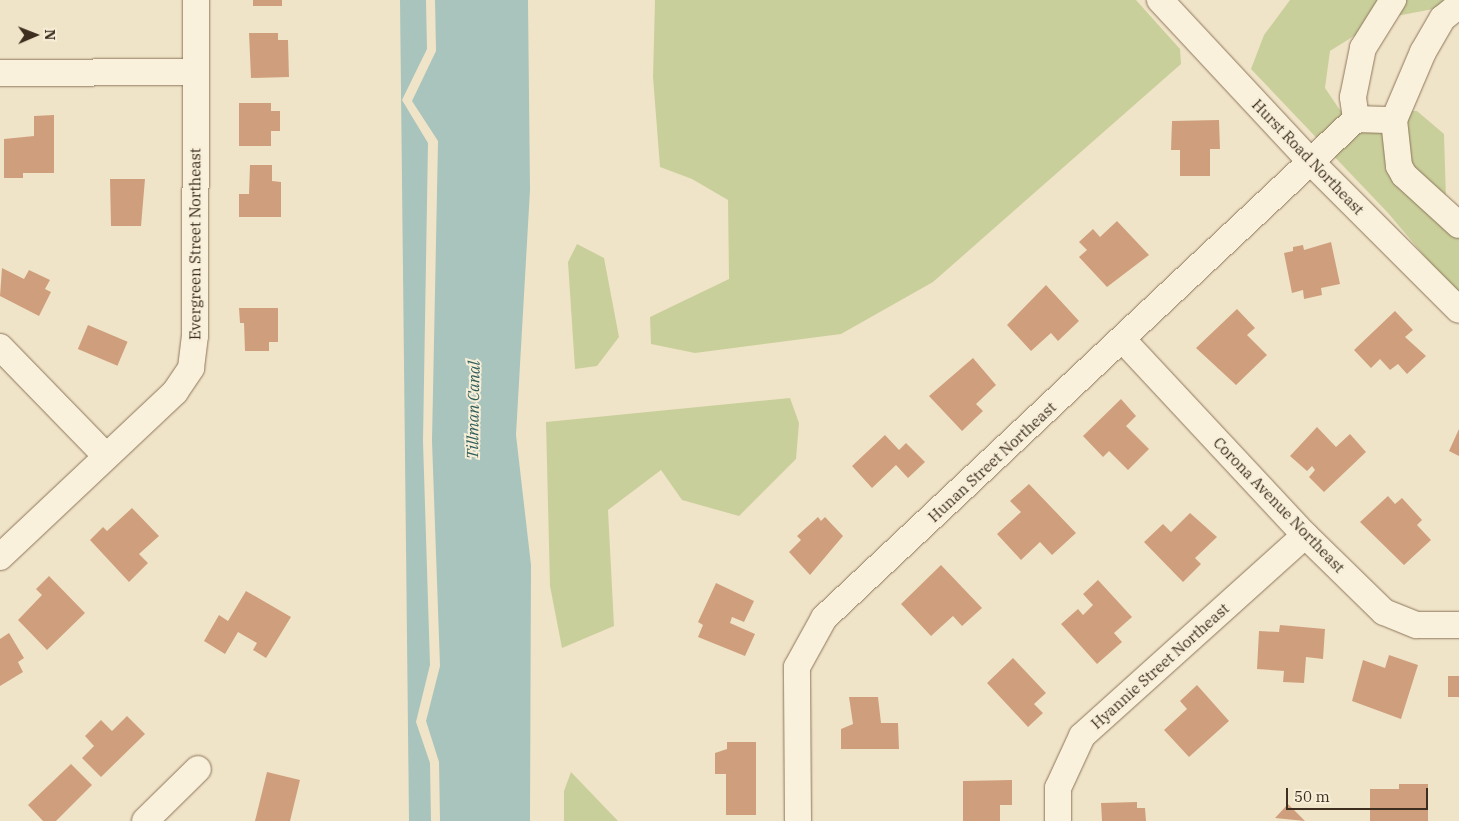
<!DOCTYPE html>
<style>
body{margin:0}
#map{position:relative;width:1459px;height:821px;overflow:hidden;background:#f0e4c8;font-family:"IBM Plex Serif",serif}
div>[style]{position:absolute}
.green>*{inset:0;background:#c9cf9b}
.water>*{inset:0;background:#a9c4bc}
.building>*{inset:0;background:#cf9f7d;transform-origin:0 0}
.roads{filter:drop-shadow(0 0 1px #8d765c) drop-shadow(0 0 1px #8d765c)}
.minor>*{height:26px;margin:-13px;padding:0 13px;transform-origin:13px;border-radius:13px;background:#faf1dc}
span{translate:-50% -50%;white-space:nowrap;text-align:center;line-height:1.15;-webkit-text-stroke:4px #f7eed8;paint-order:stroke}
.street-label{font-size:15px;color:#3d2e20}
.water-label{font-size:16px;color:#2f5d5a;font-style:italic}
.north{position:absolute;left:10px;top:10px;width:50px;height:50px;-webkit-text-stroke:4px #f7eed8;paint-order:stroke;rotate:89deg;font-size:14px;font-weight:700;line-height:20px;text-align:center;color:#3d2e20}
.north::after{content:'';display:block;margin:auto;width:18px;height:22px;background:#3d2e20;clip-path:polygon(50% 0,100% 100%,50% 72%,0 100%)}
.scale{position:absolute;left:1286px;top:788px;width:142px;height:22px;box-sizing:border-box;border:2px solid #3d2e20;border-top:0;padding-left:6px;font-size:15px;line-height:18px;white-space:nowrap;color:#3d2e20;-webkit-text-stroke:4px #f7eed8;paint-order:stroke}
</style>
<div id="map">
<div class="green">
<i style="clip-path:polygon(655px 0,1136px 0,1180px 49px,1181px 64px,933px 282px,841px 334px,695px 353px,651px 344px,650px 317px,729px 279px,728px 200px,692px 179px,660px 167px,653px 77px)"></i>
<i style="clip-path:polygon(1290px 0,1459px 0,1459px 4px,1381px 19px,1330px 51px,1325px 88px,1340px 110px,1417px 111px,1444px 134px,1446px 200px,1459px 221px,1459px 297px,1388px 213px,1251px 69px,1264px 35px)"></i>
<i style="clip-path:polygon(577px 244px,604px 258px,619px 337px,597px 366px,575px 369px,568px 262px)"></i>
<i style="clip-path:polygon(790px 398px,799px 423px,796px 459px,739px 516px,682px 500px,661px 470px,608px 510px,614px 626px,562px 648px,550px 586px,546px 422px)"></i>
<i style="clip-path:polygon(571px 772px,618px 821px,564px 821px,564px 791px)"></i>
</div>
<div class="water">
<i style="clip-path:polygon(400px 0,426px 0,427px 49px,402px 100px,428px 143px,423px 441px,430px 665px,416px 722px,430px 763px,431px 821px,409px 821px)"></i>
<i style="clip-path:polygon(435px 0,528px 0,530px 190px,516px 435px,531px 565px,530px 821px,440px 821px,439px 762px,426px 721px,440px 666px,432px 441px,438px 141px,412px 101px,436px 51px)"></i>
</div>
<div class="building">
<i style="left:253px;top:0;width:29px;height:6px"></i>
<i style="clip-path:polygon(249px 33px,278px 33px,278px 40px,288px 40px,289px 77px,251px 78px)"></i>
<i style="clip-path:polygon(239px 103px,271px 103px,271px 111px,280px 111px,280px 131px,271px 131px,271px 146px,239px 146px)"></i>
<i style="clip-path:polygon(54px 115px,54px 173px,23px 173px,23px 178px,4px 178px,4px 139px,34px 136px,34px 116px)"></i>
<i style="clip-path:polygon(1219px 120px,1220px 149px,1210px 149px,1210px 176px,1180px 176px,1180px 150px,1171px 150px,1172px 121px)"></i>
<i style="clip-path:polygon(250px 165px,272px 165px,272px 181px,281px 182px,281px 217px,239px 217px,239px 194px,249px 194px)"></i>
<i style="clip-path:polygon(110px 179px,145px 179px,141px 226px,111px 226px)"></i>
<i style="clip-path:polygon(1117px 221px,1149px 255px,1107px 287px,1079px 257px,1087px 250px,1079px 242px,1093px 229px,1100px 237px)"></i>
<i style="clip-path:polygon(1331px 242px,1340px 284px,1321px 288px,1322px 295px,1304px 299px,1303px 290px,1292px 293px,1284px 253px,1293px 251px,1293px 247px,1303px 245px,1304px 250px)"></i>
<i style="clip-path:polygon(2px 268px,24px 279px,29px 270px,50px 280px,45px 289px,51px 292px,39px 316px,0 296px)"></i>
<i style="clip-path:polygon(1046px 285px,1079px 321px,1058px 341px,1051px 333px,1031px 351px,1007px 325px)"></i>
<i style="clip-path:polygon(239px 308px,278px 308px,278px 342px,269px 342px,269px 351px,245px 351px,244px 323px,240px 323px)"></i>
<i style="clip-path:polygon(1237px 309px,1255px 328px,1247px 335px,1267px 355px,1236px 385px,1196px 348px)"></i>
<i style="clip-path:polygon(1395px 311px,1413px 330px,1405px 337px,1426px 356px,1407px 374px,1398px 364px,1390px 370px,1380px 359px,1371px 368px,1354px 350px)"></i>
<i style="left:88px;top:325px;width:43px;height:26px;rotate:23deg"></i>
<i style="clip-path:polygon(973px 358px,996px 385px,976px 404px,983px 411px,962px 431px,929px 396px)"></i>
<i style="clip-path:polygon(1121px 399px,1136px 416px,1126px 426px,1149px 449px,1128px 470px,1109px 451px,1103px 457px,1083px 436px)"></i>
<i style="clip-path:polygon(1317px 427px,1336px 447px,1350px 434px,1366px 452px,1324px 492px,1309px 477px,1315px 470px,1312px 466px,1307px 471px,1290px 456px)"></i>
<i style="clip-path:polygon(1459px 429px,1459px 456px,1449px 451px)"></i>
<i style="clip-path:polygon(885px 435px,899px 450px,906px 443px,925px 462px,908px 478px,896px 465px,872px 488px,852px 466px)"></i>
<i style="clip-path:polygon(1029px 484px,1076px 533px,1052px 555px,1040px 542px,1021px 560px,997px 534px,1021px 512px,1010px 501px)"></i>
<i style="clip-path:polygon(1388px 496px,1395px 504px,1402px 498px,1422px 520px,1417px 525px,1431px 540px,1404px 565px,1360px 522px)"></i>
<i style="clip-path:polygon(132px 508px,159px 536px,139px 554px,148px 563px,129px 582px,90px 540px,103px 527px,107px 531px)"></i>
<i style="clip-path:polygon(1190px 513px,1217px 537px,1195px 558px,1201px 564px,1183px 582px,1144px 542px,1163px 524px,1171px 532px)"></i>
<i style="clip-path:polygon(818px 517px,821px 521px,825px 517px,843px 536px,810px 575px,789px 552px,801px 540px,797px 536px)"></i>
<i style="clip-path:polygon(941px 565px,982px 608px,962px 626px,953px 616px,931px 636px,901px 604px)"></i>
<i style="clip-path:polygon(49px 576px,85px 613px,47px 650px,18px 620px,42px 595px,36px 589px)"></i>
<i style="clip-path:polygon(1098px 580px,1132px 617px,1114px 633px,1122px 642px,1097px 664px,1061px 624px,1078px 609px,1083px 615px,1093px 605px,1083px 594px)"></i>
<i style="clip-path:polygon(716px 583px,754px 601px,744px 622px,732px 617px,730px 623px,755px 634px,745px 656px,698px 637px,703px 625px,698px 622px)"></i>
<i style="clip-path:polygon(246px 591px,291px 617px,266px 658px,253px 650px,257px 643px,238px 632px,225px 654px,204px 641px,219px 615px,228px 621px)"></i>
<i style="clip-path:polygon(1280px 625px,1325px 629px,1323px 659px,1306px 657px,1304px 683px,1283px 682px,1284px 671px,1257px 669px,1259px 631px,1279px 632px)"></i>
<i style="clip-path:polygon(9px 633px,24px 658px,18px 662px,23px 672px,0 686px,0 639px)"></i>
<i style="clip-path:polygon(1389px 655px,1418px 665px,1401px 719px,1352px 701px,1363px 660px,1385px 668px)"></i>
<i style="clip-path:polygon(1013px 658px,1046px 693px,1034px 704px,1043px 713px,1028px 727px,987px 683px)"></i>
<i style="left:1448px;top:676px;width:11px;height:21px"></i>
<i style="clip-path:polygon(1197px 685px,1229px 721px,1189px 757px,1164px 730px,1187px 709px,1180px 701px)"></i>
<i style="clip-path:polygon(849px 697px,878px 697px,881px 723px,898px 723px,899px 749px,841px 749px,841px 729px,853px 724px)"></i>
<i style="clip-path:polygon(127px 716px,145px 734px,101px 777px,82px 758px,94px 746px,85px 736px,101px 720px,112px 731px)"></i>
<i style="clip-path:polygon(727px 742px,756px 742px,756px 815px,726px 815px,726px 774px,715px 774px,715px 753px,727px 749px)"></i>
<i style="clip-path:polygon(71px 764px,92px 785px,56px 821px,43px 821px,28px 805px)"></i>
<i style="clip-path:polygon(267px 772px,300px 780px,290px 821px,255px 821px)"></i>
<i style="clip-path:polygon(1012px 780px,1012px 805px,1000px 805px,1000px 821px,963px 821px,963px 781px)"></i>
<i style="clip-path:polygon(1399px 784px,1428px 784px,1428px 821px,1370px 821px,1370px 789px,1399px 789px)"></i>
<i style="clip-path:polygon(1137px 802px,1137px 808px,1145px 808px,1146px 821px,1102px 821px,1101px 803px)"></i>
<i style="clip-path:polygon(1288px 804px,1305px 821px,1275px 818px)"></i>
</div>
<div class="roads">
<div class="minor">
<i style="left:1160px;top:0;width:224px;rotate:47deg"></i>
<i style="left:1313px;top:164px;width:206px;rotate:45deg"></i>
<i style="left:0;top:73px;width:196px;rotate:-0.3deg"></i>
<i style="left:1356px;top:119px;width:22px;rotate:-98deg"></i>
<i style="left:1353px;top:97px;width:50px;rotate:-78.5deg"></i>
<i style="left:1363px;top:48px;width:57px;rotate:-58deg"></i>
<i style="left:1394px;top:120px;width:74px;rotate:-66.9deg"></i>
<i style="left:1423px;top:52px;width:39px;rotate:-60deg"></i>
<i style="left:1443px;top:18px;width:21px;rotate:-39deg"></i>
<i style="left:1123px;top:340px;width:267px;rotate:47deg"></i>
<i style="left:1305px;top:535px;width:110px;rotate:44.3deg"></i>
<i style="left:1384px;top:612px;width:35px;rotate:22deg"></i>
<i style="left:1417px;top:625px;width:42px"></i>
<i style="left:0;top:347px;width:151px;rotate:45.8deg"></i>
<i style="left:0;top:557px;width:241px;rotate:-43.3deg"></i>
<i style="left:175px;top:392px;width:29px;rotate:-56deg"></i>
<i style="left:191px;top:368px;width:32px;rotate:-83deg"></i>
<i style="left:195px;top:336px;width:336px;rotate:-89.8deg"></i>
<i style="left:145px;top:821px;width:74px;rotate:-44.5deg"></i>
<i style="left:798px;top:821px;width:154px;rotate:-90.4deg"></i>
<i style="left:797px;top:667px;width:56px;rotate:-61.1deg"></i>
<i style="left:824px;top:618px;width:729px;rotate:-43.17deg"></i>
<i style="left:1356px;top:119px;width:38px;rotate:2deg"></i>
<i style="left:1394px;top:120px;width:46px;rotate:83.8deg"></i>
<i style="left:1399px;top:166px;width:10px;rotate:61deg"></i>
<i style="left:1404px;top:175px;width:74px;rotate:42.3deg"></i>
<i style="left:1058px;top:821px;width:33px;rotate:-90deg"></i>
<i style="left:1058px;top:788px;width:57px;rotate:-65.2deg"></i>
<i style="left:1082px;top:736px;width:300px;rotate:-42deg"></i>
</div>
</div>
<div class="street-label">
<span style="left:1308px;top:157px;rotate:46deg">Hurst Road Northeast</span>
<span style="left:195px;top:244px;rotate:-90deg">Evergreen Street Northeast</span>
<span style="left:992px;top:462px;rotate:-43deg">Hunan Street Northeast</span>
<span style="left:1279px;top:505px;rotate:46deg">Corona Avenue Northeast</span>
<span style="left:1160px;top:666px;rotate:-42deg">Hyannie Street Northeast</span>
</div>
<div class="water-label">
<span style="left:473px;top:410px;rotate:-89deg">Tillman Canal</span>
</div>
<div class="north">N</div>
<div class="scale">50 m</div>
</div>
